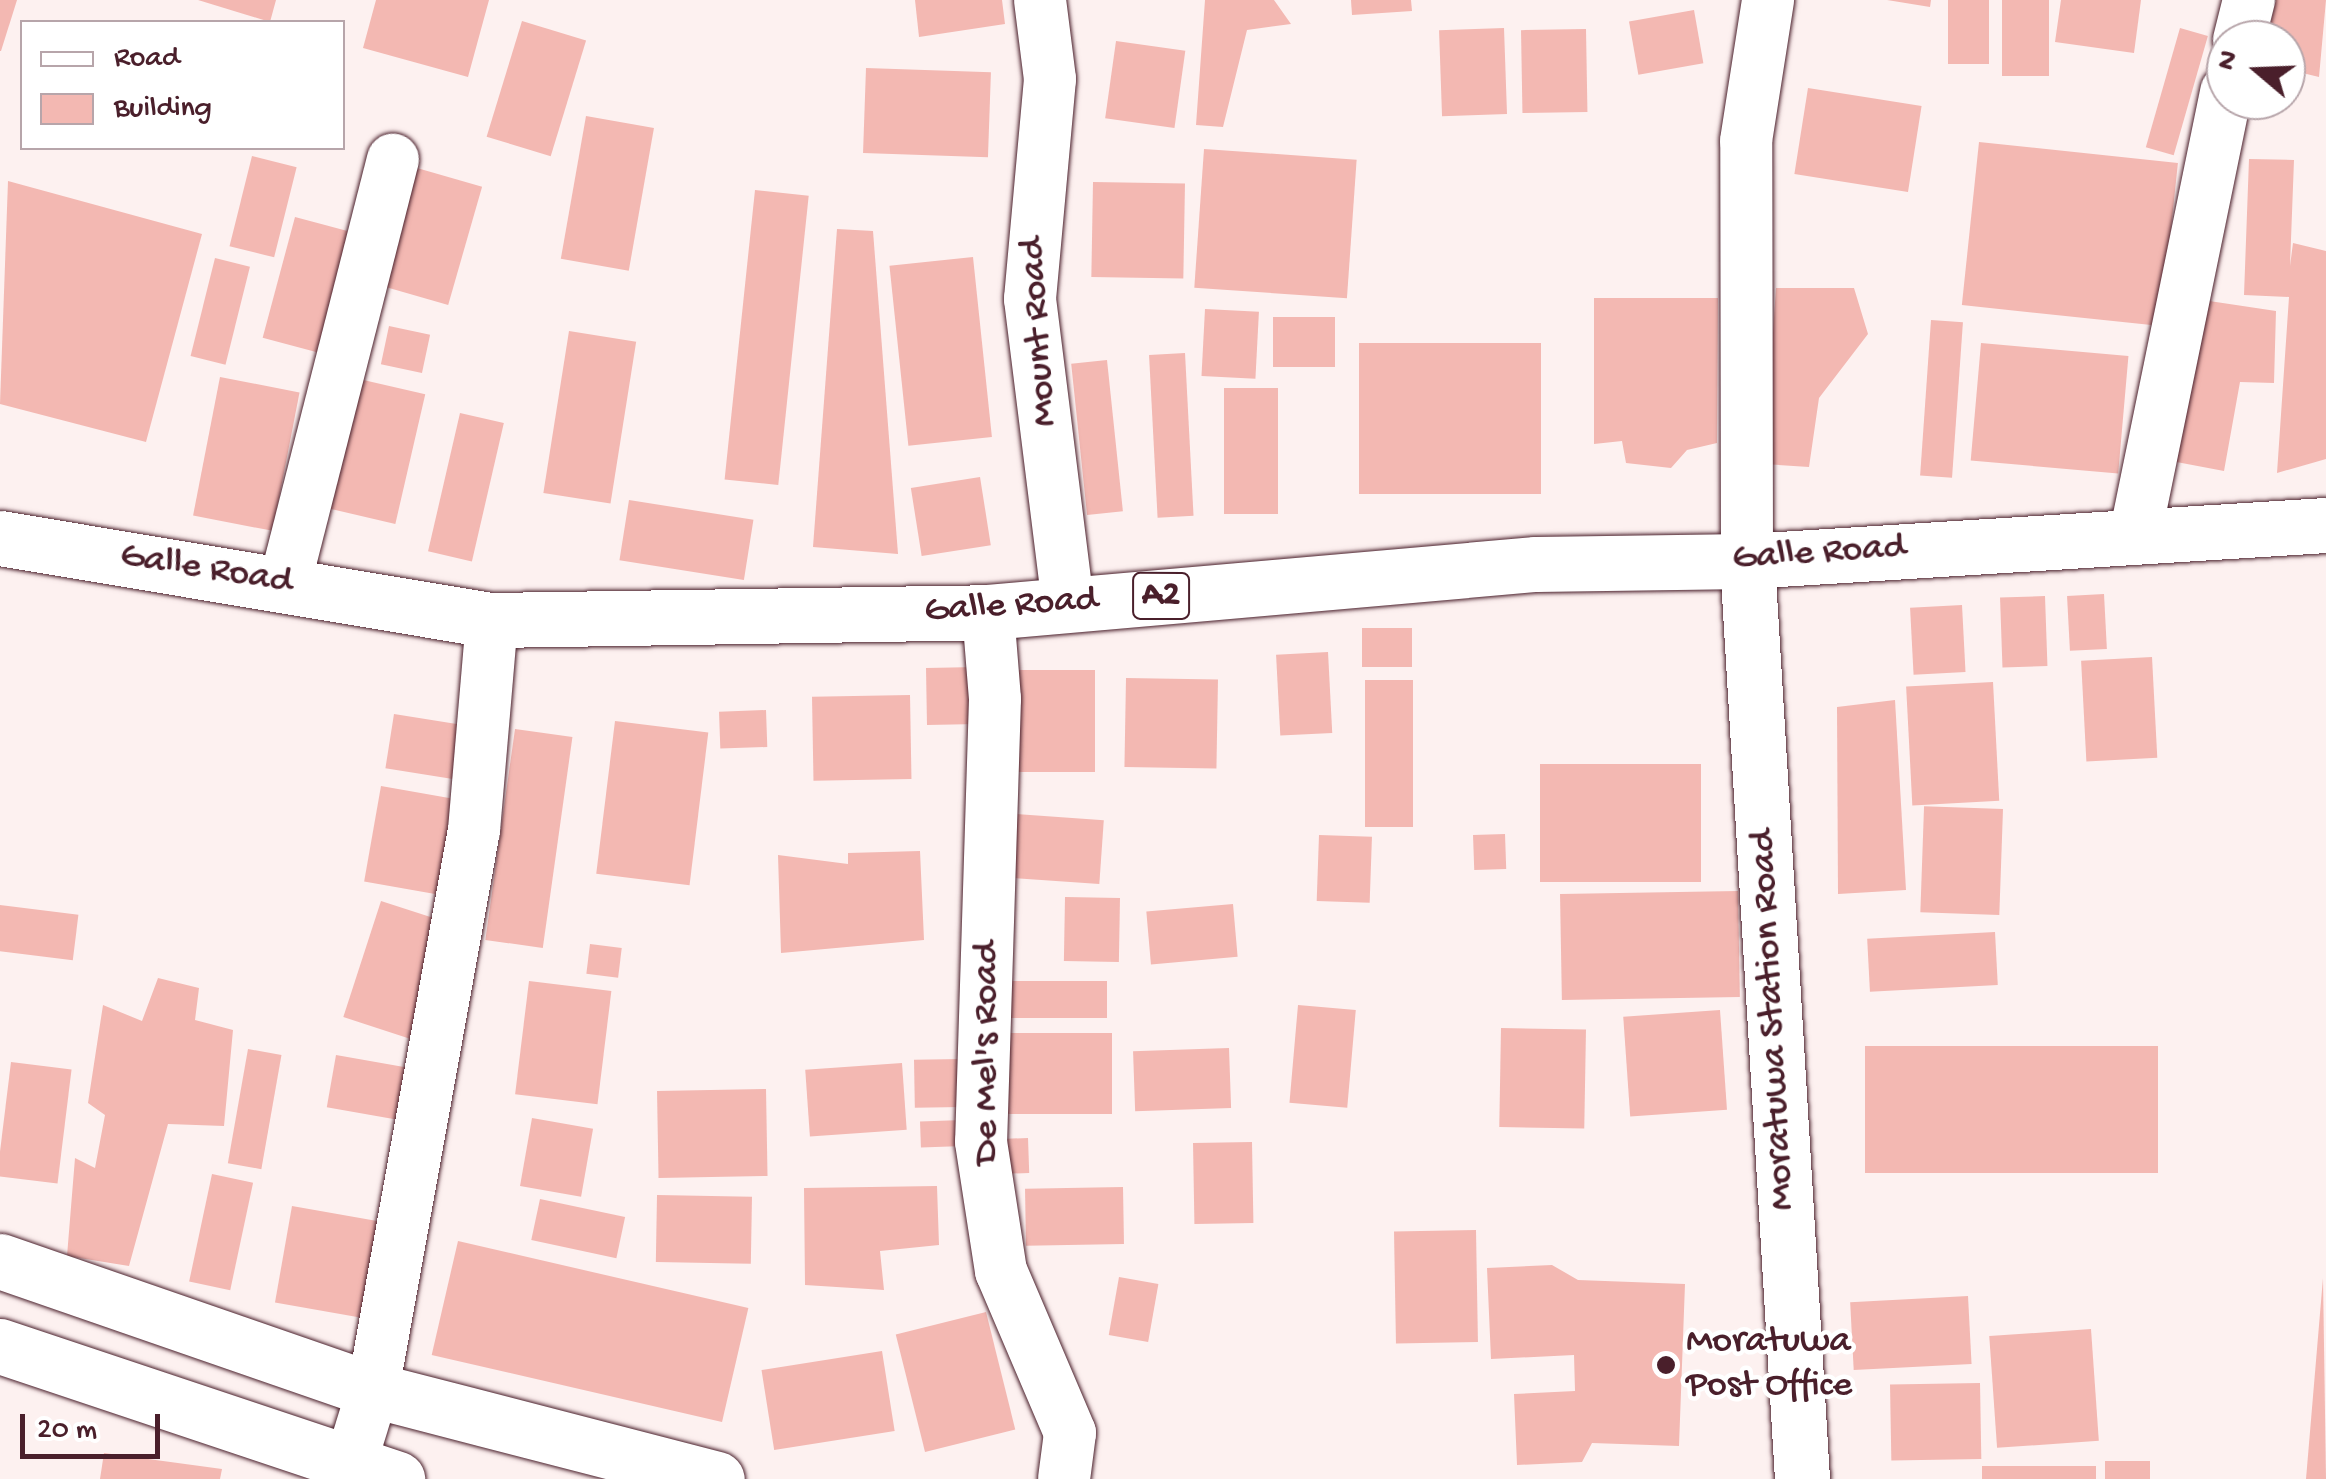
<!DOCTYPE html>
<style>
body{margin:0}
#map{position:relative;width:2326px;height:1479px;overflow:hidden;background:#fdf1f0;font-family:"Gochi Hand",sans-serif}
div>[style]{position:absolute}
.building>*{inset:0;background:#f3b8b2;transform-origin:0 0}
.roads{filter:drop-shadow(0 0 2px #4a1f2b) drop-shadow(0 0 2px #4a1f2b)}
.street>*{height:52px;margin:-26px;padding:0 26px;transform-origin:26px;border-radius:26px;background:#fff}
.secondary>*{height:55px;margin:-27.5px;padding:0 27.5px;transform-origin:27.5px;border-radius:27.5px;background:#fff}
.primary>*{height:55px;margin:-27.5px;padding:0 27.5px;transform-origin:27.5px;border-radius:27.5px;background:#fff}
.highway>*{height:55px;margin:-27.5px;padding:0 27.5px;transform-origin:27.5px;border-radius:27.5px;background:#fff}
.dots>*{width:28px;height:28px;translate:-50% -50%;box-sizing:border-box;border:5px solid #fff;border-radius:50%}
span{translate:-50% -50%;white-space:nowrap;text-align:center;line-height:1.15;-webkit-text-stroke:9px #fff;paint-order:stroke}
.shield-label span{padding:2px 8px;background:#fff;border:2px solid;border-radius:8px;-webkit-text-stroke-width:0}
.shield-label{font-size:35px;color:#4a1f2b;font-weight:700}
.street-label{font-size:38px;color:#4a1f2b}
.poi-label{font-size:38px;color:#4a1f2b}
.left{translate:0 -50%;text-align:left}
.legend{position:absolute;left:20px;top:20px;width:325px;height:130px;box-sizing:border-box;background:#fff;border:2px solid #b7a5aa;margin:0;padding:12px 18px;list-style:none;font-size:30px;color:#4a1f2b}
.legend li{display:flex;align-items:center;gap:20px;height:50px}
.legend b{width:50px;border:2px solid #b7a5aa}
.north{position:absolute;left:2206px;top:20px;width:100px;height:100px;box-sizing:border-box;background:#fff;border:2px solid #b7a5aa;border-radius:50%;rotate:289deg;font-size:28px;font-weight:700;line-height:40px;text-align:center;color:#4a1f2b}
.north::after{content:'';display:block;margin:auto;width:35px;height:45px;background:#4a1f2b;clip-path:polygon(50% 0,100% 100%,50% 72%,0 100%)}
.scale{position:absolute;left:20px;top:1414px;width:140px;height:45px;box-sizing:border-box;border:5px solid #4a1f2b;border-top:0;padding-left:12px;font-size:30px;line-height:35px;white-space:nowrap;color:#4a1f2b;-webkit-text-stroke:8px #fff;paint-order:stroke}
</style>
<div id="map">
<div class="building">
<i style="clip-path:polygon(0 0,17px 0,1px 51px,0 51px)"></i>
<i style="clip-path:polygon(198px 0,276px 0,270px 22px)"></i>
<i style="clip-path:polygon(376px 0,489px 0,468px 77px,363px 48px)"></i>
<i style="clip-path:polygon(915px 0,1002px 0,1005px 24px,919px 37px)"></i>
<i style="clip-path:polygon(1205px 0,1274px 0,1291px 24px,1247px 30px,1223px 127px,1196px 125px)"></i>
<i style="clip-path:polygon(1351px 0,1411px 0,1412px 11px,1352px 15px)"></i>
<i style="clip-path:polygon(1887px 0,1931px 0,1930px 7px)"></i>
<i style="left:1948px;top:0;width:41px;height:64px"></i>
<i style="left:2002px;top:0;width:47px;height:76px"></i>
<i style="clip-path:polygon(2061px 0,2141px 0,2134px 53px,2055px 42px)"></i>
<i style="clip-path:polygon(2276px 0,2326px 0,2319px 77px,2286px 69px,2286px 40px,2267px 40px)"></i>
<i style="left:1694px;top:10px;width:54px;height:66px;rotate:80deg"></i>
<i style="left:522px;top:21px;width:67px;height:121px;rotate:17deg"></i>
<i style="left:1504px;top:28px;width:86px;height:65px;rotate:88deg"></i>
<i style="left:2180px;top:28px;width:29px;height:124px;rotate:16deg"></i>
<i style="left:1586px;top:29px;width:83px;height:65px;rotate:89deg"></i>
<i style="left:1116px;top:41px;width:70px;height:78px;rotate:8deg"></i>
<i style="left:866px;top:68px;width:125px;height:85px;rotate:2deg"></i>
<i style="left:1808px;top:88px;width:115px;height:87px;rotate:9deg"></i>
<i style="left:586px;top:116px;width:69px;height:145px;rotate:10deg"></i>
<i style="left:1979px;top:142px;width:200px;height:164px;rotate:6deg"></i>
<i style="left:1204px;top:149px;width:153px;height:139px;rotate:4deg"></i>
<i style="left:252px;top:156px;width:46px;height:93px;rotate:14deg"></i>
<i style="clip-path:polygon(2249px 159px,2294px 160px,2290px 266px,2293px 243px,2326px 251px,2326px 459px,2277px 473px,2289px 297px,2244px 295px)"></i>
<i style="left:410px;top:166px;width:75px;height:123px;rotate:16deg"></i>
<i style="clip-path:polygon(8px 181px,202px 234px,146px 442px,0 404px)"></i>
<i style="left:1093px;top:182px;width:92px;height:95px;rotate:1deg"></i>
<i style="left:755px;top:190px;width:54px;height:291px;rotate:6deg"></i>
<i style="left:295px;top:217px;width:64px;height:125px;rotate:15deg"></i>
<i style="clip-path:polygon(837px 229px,873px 231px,898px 554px,813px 547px)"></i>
<i style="left:973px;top:257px;width:181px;height:84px;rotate:84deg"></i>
<i style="left:215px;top:258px;width:36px;height:101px;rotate:14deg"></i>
<i style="clip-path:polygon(1776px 288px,1854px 288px,1868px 334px,1819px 398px,1809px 467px,1764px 464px)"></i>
<i style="clip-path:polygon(1594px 298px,1718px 298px,1717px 443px,1687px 450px,1671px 468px,1626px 463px,1622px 441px,1594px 444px)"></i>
<i style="clip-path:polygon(2196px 299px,2276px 311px,2274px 383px,2240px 382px,2224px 471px,2166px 460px)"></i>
<i style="left:1205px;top:309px;width:54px;height:67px;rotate:3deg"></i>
<i style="left:1273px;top:317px;width:62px;height:50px"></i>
<i style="left:1931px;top:320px;width:32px;height:156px;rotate:4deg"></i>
<i style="left:389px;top:326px;width:42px;height:39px;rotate:12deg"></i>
<i style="left:569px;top:331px;width:68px;height:164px;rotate:9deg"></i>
<i style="left:1541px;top:343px;width:151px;height:182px;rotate:90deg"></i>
<i style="left:1981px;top:343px;width:148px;height:118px;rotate:5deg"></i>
<i style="left:1185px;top:353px;width:163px;height:36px;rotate:87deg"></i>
<i style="left:1107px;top:360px;width:152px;height:36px;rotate:84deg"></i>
<i style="left:220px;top:377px;width:81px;height:141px;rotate:11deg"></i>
<i style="left:359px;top:379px;width:68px;height:133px;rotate:13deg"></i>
<i style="left:1224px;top:388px;width:54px;height:126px"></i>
<i style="left:460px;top:413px;width:45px;height:142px;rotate:13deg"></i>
<i style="left:980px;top:477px;width:69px;height:70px;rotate:81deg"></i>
<i style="left:629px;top:500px;width:126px;height:61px;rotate:9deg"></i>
<i style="left:2104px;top:594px;width:55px;height:37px;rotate:87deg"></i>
<i style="left:2045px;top:596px;width:70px;height:45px;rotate:88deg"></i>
<i style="left:1962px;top:605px;width:67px;height:52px;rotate:87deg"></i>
<i style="left:1362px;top:628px;width:50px;height:39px"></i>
<i style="left:1328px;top:652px;width:81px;height:52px;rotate:87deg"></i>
<i style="left:2152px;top:657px;width:101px;height:71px;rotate:87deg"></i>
<i style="left:977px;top:667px;width:57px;height:51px;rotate:89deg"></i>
<i style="left:1010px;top:670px;width:85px;height:102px"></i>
<i style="left:1126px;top:678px;width:92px;height:89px;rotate:1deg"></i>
<i style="left:1365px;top:680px;width:48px;height:147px"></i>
<i style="left:1993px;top:682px;width:119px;height:87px;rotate:87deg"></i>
<i style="left:910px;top:695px;width:84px;height:98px;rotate:89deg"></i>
<i style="clip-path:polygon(1895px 700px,1906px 890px,1838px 894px,1837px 707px)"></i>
<i style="left:766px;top:710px;width:37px;height:47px;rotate:88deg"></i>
<i style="left:394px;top:714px;width:84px;height:55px;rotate:9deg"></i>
<i style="left:615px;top:721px;width:94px;height:154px;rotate:7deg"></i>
<i style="left:515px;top:729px;width:58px;height:213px;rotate:8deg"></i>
<i style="left:1701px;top:764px;width:118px;height:161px;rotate:90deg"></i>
<i style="left:381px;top:786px;width:82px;height:97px;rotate:10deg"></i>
<i style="left:2003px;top:809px;width:106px;height:79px;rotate:92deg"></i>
<i style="left:1016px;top:814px;width:88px;height:64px;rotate:4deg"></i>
<i style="left:1505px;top:834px;width:35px;height:32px;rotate:88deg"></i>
<i style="left:1319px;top:835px;width:53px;height:66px;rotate:2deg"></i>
<i style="clip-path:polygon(920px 851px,924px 940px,781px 953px,778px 855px,848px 864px,848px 853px)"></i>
<i style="left:1738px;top:891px;width:106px;height:178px;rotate:89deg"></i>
<i style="left:1065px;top:897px;width:55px;height:64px;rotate:1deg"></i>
<i style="left:381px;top:901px;width:74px;height:122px;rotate:18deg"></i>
<i style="left:1233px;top:904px;width:53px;height:87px;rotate:85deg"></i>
<i style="left:0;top:905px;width:79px;height:46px;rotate:7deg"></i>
<i style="left:1995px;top:932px;width:53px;height:128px;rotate:87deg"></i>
<i style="left:590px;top:944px;width:32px;height:30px;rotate:7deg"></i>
<i style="clip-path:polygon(158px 978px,199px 988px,195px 1020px,233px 1030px,224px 1126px,168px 1124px,129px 1266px,67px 1256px,75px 1158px,95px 1168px,105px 1115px,88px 1103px,103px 1005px,142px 1021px)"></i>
<i style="left:529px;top:981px;width:83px;height:114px;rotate:7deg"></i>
<i style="left:1107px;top:981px;width:37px;height:105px;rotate:90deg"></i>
<i style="left:1298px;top:1005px;width:58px;height:98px;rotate:5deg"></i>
<i style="left:1720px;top:1010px;width:100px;height:97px;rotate:86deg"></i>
<i style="left:1501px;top:1028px;width:85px;height:99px;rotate:1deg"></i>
<i style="left:997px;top:1033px;width:115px;height:81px"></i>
<i style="left:1865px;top:1046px;width:293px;height:127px"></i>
<i style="left:1229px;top:1048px;width:60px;height:96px;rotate:88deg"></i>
<i style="left:248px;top:1049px;width:34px;height:116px;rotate:10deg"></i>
<i style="left:336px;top:1055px;width:82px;height:53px;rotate:10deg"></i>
<i style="left:961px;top:1059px;width:48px;height:47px;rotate:89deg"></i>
<i style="left:11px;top:1062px;width:61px;height:115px;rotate:7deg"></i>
<i style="left:902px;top:1063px;width:67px;height:97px;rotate:86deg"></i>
<i style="left:766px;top:1089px;width:87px;height:109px;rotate:89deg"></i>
<i style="left:532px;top:1118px;width:62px;height:69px;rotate:10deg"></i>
<i style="left:963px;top:1120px;width:26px;height:43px;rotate:88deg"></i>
<i style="left:1028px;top:1138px;width:35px;height:27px;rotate:88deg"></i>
<i style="left:1252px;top:1142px;width:81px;height:59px;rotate:89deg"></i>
<i style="left:212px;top:1174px;width:42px;height:110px;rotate:12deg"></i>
<i style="clip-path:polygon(937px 1186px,939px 1245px,880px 1251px,884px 1290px,805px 1285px,804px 1188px)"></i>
<i style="left:1123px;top:1187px;width:57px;height:98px;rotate:89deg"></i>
<i style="left:657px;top:1195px;width:95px;height:67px;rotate:1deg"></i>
<i style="left:540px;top:1199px;width:87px;height:42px;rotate:12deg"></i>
<i style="left:292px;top:1206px;width:95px;height:98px;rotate:10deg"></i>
<i style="left:1476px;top:1230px;width:112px;height:82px;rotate:89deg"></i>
<i style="left:458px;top:1241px;width:298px;height:117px;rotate:13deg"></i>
<i style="clip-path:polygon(1552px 1265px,1578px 1280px,1685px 1284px,1679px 1446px,1592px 1443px,1582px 1462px,1517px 1465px,1514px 1394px,1575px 1391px,1574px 1355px,1491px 1359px,1487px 1268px)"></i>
<i style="left:1119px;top:1277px;width:40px;height:59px;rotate:10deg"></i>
<i style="clip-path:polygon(2323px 1278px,2326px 1479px,2306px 1479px)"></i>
<i style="left:1968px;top:1296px;width:68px;height:118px;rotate:87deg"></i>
<i style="left:986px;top:1312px;width:121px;height:93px;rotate:76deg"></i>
<i style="left:2091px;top:1329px;width:112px;height:102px;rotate:86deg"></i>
<i style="left:882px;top:1351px;width:81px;height:122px;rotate:81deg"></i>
<i style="left:1980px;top:1383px;width:76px;height:90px;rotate:89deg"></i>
<i style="clip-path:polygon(104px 1453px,222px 1469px,220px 1479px,100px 1479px)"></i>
<i style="left:2150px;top:1461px;width:18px;height:45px;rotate:90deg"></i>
<i style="left:1982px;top:1466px;width:114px;height:13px"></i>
</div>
<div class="roads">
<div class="street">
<i style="left:1040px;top:0;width:80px;rotate:82.8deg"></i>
<i style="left:1050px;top:79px;width:221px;rotate:95.2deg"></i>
<i style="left:1030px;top:299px;width:307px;rotate:82.9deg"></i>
<i style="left:2239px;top:40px;width:41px;rotate:-76deg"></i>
<i style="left:2136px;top:531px;width:449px;rotate:-78.4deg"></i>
<i style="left:1747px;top:561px;width:420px;rotate:-90.1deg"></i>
<i style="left:1746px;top:141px;width:143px;rotate:-81.1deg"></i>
<i style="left:285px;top:583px;width:437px;rotate:-75.7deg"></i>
<i style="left:988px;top:612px;width:87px;rotate:85.4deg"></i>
<i style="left:995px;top:699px;width:443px;rotate:91.8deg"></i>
<i style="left:981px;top:1142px;width:131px;rotate:81.2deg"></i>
<i style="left:1001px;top:1271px;width:176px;rotate:66.9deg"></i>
<i style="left:1070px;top:1433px;width:46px;rotate:97.4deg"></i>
<i style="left:349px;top:1468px;width:82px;rotate:-72.9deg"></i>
<i style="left:373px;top:1390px;width:569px;rotate:-79.78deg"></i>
<i style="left:474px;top:830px;width:211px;rotate:-85.1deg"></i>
</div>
<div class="secondary">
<i style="left:1747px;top:561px;width:920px;rotate:86.57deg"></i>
</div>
<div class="primary">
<i style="left:0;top:1261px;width:395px;rotate:19.1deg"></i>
<i style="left:373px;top:1390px;width:355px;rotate:14.5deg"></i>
<i style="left:0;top:1346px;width:419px;rotate:18.5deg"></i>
</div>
<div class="highway">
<i style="left:0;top:538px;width:499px;rotate:9.5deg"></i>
<i style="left:492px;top:620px;width:496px;rotate:-0.9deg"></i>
<i style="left:988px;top:612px;width:550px;rotate:-5.01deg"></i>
<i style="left:1536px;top:564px;width:211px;rotate:-0.8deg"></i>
<i style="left:1747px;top:561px;width:580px;rotate:-3.56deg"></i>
</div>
</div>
<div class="dots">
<i style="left:1666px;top:1365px;background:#4a1f2b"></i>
</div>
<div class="shield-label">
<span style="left:1161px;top:596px">A2</span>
</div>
<div class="street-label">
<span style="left:1040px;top:332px;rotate:-94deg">Mount Road</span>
<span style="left:1819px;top:554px;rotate:-4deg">Galle Road</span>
<span style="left:206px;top:570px;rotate:9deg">Galle Road</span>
<span style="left:1011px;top:607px;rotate:-4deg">Galle Road</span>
<span style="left:1774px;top:1020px;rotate:-93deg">Moratuwa Station Road</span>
<span style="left:988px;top:1053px;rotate:-90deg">De Mel's Road</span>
</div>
<div class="poi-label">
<span class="left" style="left:1686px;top:1365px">Moratuwa<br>Post Office</span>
</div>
<ul class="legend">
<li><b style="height:12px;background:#fff"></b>Road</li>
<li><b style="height:28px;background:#f3b8b2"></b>Building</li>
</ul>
<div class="north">N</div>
<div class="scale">20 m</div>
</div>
